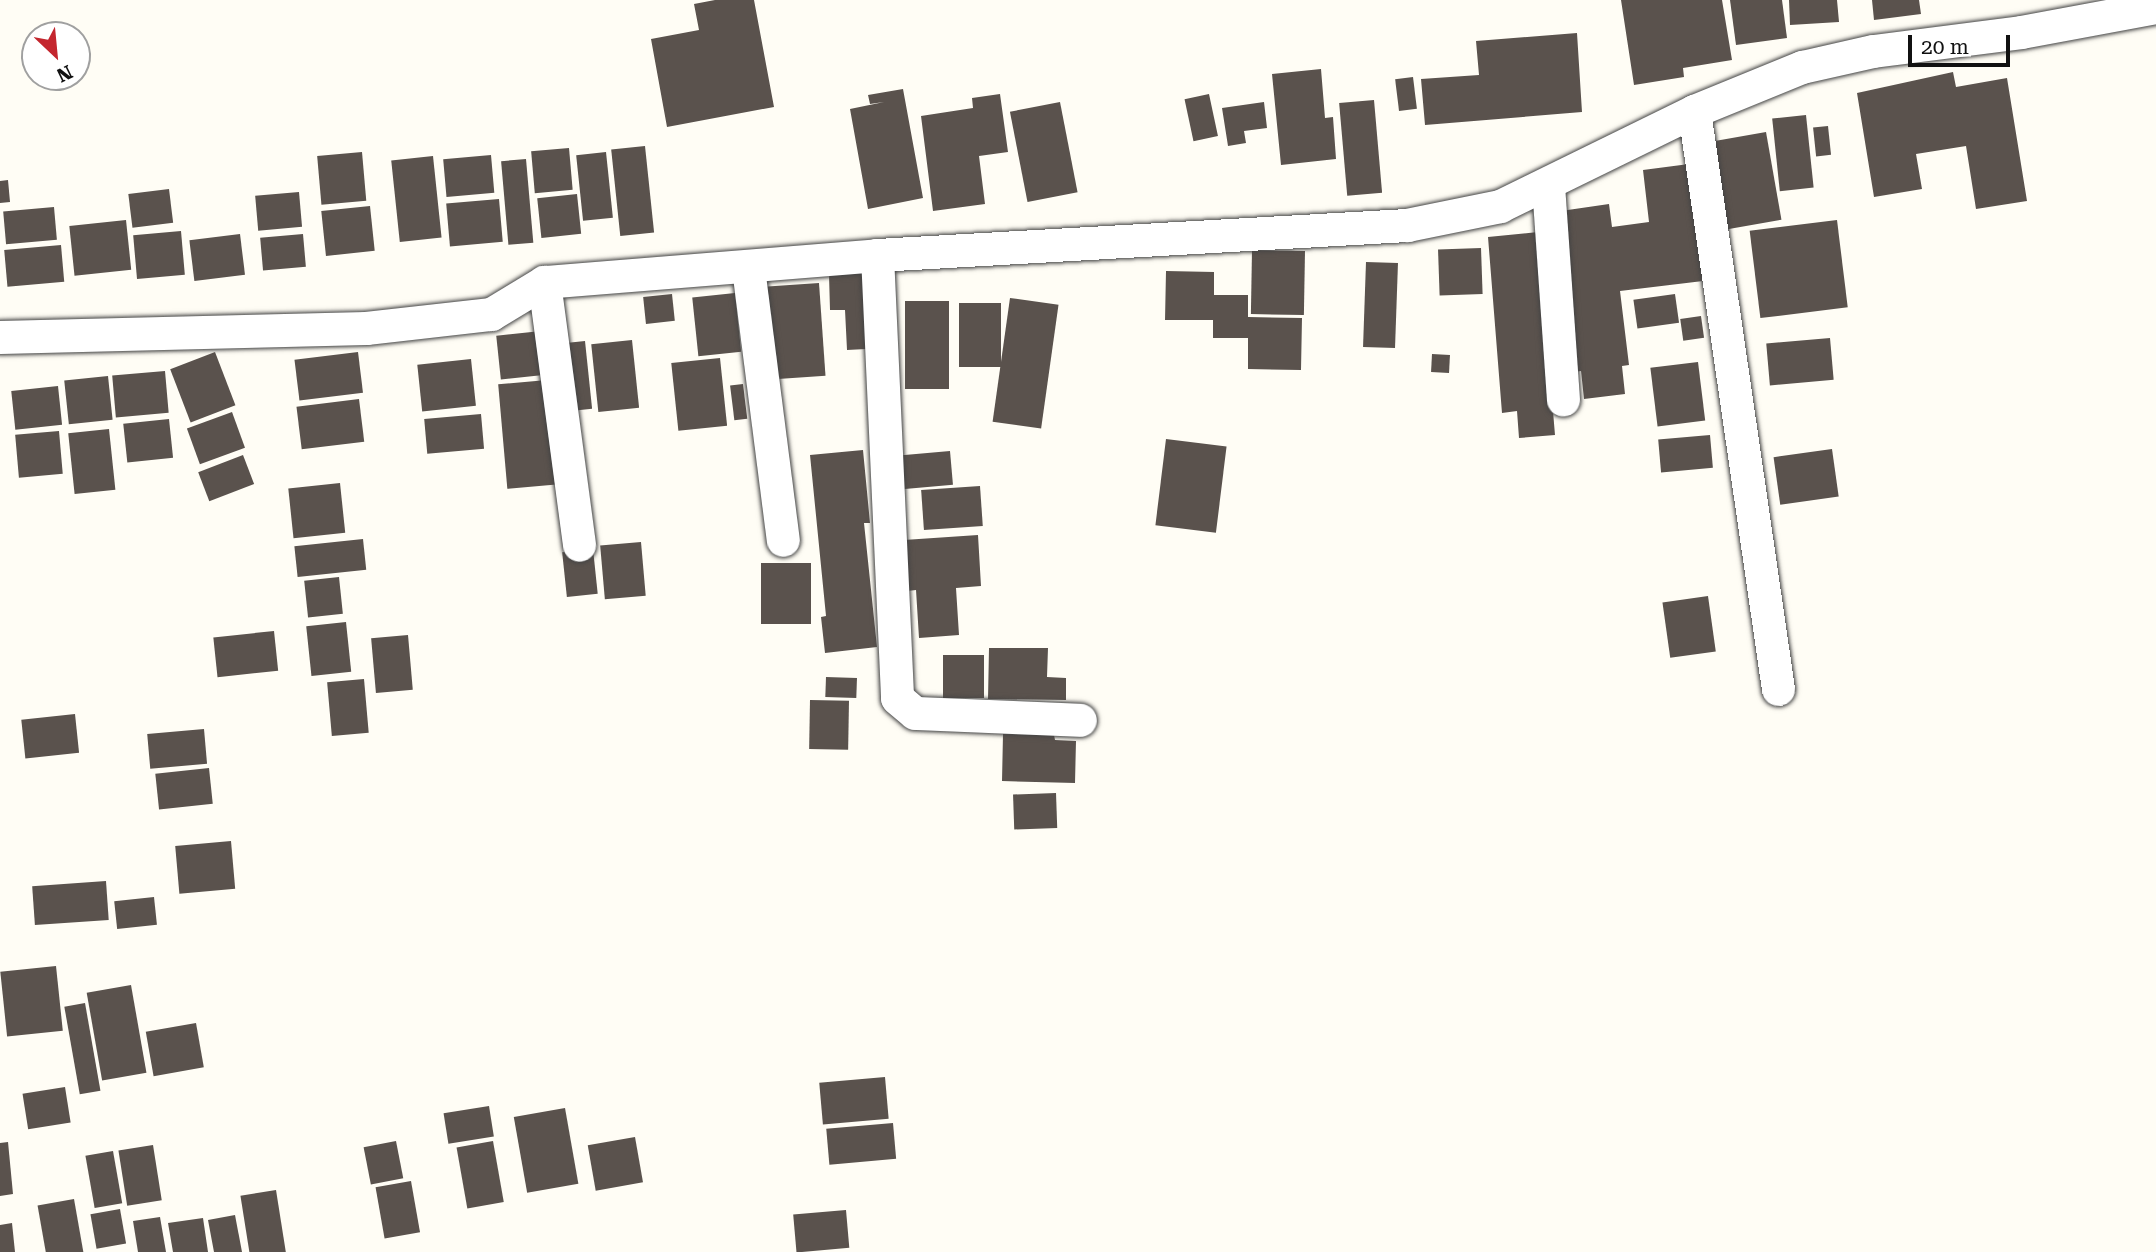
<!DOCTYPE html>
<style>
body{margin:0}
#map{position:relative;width:2156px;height:1252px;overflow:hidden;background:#fffdf5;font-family:"Roboto Serif",serif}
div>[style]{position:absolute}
.building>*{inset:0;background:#5a524d;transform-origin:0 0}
.roads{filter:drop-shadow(0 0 2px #444) drop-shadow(0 0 2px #444)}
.minor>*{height:33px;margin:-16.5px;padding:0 16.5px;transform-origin:16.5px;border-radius:16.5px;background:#fff}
span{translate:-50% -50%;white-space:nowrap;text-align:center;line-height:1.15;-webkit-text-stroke:7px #fff;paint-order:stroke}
.north{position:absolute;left:21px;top:21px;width:70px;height:70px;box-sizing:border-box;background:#fff;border:2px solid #a0a0a0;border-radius:50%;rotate:154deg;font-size:19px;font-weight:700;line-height:28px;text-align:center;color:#111}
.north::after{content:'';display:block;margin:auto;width:24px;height:32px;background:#c4262e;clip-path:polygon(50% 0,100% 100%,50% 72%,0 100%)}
.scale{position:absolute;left:1908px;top:35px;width:102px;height:32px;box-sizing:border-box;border:4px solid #111;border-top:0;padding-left:9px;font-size:21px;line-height:24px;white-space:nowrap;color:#111;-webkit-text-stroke:5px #fff;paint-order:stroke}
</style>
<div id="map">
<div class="building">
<i style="clip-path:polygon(715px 0,754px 0,774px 107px,667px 127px,651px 39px,699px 30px,694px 4px)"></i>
<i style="clip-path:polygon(1621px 0,1722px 0,1732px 60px,1683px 68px,1684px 77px,1634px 85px)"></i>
<i style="clip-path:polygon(1730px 0,1782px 0,1787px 38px,1736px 45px)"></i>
<i style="clip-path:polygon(1789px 0,1837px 0,1839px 22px,1790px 25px)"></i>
<i style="clip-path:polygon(1872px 0,1919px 0,1921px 14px,1874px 20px)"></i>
<i style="clip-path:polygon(1577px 33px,1582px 112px,1425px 125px,1421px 79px,1479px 75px,1476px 41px)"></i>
<i style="clip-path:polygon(1321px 69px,1325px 118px,1333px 117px,1336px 159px,1281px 165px,1272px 74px)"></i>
<i style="clip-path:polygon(1953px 72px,1956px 87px,2007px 78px,2027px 201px,1976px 209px,1966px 146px,1916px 154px,1922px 189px,1874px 197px,1857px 93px)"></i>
<i style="left:1413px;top:77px;width:32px;height:18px;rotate:83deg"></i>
<i style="clip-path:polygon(903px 89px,923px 198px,868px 209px,850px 109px,884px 102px,870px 104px,868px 95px)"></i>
<i style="clip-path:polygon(1000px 94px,1008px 152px,979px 156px,985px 204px,933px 211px,921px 116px,973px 108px,972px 98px)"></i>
<i style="left:1209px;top:94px;width:43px;height:25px;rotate:78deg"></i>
<i style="left:1374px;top:100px;width:93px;height:35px;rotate:85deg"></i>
<i style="left:1060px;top:102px;width:92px;height:51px;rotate:79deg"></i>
<i style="clip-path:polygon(1264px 102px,1267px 128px,1244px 131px,1246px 143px,1228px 146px,1222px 108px)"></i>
<i style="left:1806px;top:115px;width:73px;height:34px;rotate:84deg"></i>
<i style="left:1828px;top:126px;width:29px;height:15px;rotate:84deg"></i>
<i style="left:1766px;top:132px;width:89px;height:62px;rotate:80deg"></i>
<i style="left:645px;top:146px;width:87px;height:34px;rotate:84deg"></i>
<i style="left:569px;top:148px;width:42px;height:38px;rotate:85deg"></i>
<i style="left:362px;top:152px;width:49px;height:45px;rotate:85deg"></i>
<i style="left:606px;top:152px;width:66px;height:30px;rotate:84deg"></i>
<i style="left:491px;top:155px;width:38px;height:48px;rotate:85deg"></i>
<i style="left:433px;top:156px;width:82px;height:42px;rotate:84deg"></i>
<i style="left:526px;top:159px;width:84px;height:25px;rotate:85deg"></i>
<i style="clip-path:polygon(1689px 164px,1703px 281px,1620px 291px,1629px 365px,1622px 366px,1625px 394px,1584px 399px,1581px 371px,1574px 372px,1554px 212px,1609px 204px,1612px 227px,1649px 222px,1643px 170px)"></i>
<i style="clip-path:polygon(8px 180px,10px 202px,0 203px,0 181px)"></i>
<i style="left:169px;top:189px;width:34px;height:41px;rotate:83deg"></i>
<i style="left:299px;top:192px;width:35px;height:44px;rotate:85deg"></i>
<i style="left:577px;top:194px;width:40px;height:40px;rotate:84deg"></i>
<i style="left:499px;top:199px;width:43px;height:53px;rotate:85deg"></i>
<i style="left:370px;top:206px;width:45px;height:49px;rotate:84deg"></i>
<i style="left:54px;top:207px;width:33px;height:51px;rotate:85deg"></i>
<i style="left:126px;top:220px;width:50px;height:57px;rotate:84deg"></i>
<i style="left:1837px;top:220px;width:88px;height:88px;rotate:83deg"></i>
<i style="left:181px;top:231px;width:44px;height:48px;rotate:85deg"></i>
<i style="clip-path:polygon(1538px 232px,1555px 435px,1519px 438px,1517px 411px,1502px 413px,1488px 237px)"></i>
<i style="left:240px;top:234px;width:41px;height:51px;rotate:83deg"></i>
<i style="left:303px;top:234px;width:33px;height:43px;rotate:85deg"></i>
<i style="left:61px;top:245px;width:37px;height:57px;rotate:85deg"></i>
<i style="left:1481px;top:248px;width:46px;height:43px;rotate:88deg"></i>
<i style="left:1305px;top:251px;width:64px;height:53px;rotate:91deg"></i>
<i style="left:1366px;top:262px;width:32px;height:85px;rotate:2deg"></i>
<i style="clip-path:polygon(841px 267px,864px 267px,866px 349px,847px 350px,845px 310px,830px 310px,829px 275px,841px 275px)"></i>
<i style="clip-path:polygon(1166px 271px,1214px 272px,1214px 295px,1248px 295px,1248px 317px,1302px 318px,1301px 370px,1248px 369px,1248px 338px,1213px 338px,1213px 320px,1165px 320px)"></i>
<i style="left:819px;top:283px;width:93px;height:55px;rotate:86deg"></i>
<i style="left:735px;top:293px;width:59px;height:43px;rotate:84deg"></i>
<i style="left:672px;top:294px;width:27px;height:29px;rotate:84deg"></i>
<i style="left:1675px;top:294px;width:29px;height:42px;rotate:82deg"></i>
<i style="left:1010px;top:298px;width:49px;height:125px;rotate:8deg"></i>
<i style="left:905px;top:301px;width:44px;height:88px"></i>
<i style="left:959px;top:303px;width:42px;height:64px"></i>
<i style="left:1701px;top:316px;width:22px;height:21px;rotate:82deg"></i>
<i style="left:541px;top:331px;width:44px;height:45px;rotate:84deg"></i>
<i style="left:1830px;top:338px;width:42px;height:64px;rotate:85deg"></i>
<i style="left:632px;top:340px;width:68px;height:41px;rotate:84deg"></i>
<i style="left:585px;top:341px;width:68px;height:24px;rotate:84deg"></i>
<i style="left:215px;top:352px;width:57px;height:48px;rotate:69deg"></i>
<i style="left:358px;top:352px;width:41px;height:64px;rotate:83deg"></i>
<i style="left:1432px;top:354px;width:18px;height:18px;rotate:3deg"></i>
<i style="left:720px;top:358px;width:68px;height:49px;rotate:84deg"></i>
<i style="left:471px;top:359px;width:47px;height:54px;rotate:84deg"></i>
<i style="left:1698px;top:362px;width:59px;height:48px;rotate:83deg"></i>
<i style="left:165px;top:371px;width:42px;height:53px;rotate:85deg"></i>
<i style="left:108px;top:376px;width:44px;height:44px;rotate:84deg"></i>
<i style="left:547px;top:380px;width:105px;height:49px;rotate:85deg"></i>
<i style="left:743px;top:384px;width:35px;height:13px;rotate:83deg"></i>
<i style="left:58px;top:386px;width:39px;height:47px;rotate:84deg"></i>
<i style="left:359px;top:399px;width:43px;height:63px;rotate:83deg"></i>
<i style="left:232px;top:412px;width:38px;height:48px;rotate:70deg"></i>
<i style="left:481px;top:414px;width:35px;height:57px;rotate:85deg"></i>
<i style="left:169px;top:419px;width:39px;height:46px;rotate:84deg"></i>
<i style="left:109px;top:429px;width:61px;height:41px;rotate:84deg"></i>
<i style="left:59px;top:431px;width:43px;height:44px;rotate:85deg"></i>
<i style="left:1710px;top:435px;width:33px;height:52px;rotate:85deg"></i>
<i style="left:1166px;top:439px;width:61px;height:87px;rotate:7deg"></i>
<i style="left:1832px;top:449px;width:48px;height:59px;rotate:82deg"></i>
<i style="clip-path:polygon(863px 450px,870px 523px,864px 523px,877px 647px,825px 653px,821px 617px,826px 616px,810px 455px)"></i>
<i style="left:950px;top:451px;width:34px;height:54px;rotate:85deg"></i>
<i style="left:243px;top:455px;width:31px;height:48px;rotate:69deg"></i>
<i style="left:340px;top:483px;width:50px;height:52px;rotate:84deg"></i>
<i style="left:980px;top:486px;width:40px;height:59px;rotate:86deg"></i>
<i style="clip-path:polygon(978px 535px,981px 586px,956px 588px,959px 635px,919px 638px,916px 590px,907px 591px,904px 540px)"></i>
<i style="left:363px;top:539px;width:31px;height:69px;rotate:84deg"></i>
<i style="left:641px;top:542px;width:54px;height:41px;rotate:85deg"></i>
<i style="left:593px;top:549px;width:45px;height:31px;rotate:84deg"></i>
<i style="left:811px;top:563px;width:61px;height:50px;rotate:90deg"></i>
<i style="left:339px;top:577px;width:37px;height:35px;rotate:84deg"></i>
<i style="left:1708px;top:596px;width:56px;height:46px;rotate:82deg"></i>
<i style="left:346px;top:622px;width:50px;height:40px;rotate:84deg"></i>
<i style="left:274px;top:631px;width:40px;height:61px;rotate:84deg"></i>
<i style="left:408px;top:635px;width:55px;height:37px;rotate:85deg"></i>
<i style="clip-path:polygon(989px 648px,1048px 648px,1047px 677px,1066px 678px,1066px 700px,988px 699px)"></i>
<i style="left:943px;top:655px;width:41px;height:43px"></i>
<i style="left:826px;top:677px;width:31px;height:20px;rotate:2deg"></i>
<i style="left:364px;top:679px;width:54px;height:37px;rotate:85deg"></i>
<i style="left:810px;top:700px;width:39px;height:49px;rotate:1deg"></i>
<i style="left:75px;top:714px;width:39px;height:54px;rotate:84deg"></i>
<i style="left:204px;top:729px;width:35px;height:57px;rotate:85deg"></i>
<i style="clip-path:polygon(1003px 734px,1054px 735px,1055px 740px,1076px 741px,1075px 783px,1002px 781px)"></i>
<i style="left:209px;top:768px;width:36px;height:54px;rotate:84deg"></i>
<i style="left:1056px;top:793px;width:35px;height:43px;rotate:88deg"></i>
<i style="left:231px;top:841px;width:48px;height:56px;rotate:85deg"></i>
<i style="left:106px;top:881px;width:39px;height:74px;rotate:86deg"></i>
<i style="left:154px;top:897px;width:28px;height:40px;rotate:84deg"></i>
<i style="left:56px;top:966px;width:65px;height:56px;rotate:84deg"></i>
<i style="left:131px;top:985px;width:89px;height:45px;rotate:80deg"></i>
<i style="left:85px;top:1003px;width:89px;height:21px;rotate:80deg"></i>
<i style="left:196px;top:1023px;width:45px;height:51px;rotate:80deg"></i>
<i style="left:885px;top:1077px;width:42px;height:66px;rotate:85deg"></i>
<i style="left:65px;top:1087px;width:36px;height:43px;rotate:81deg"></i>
<i style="left:489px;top:1106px;width:31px;height:46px;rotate:81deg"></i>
<i style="left:565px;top:1108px;width:77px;height:52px;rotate:80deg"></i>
<i style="left:893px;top:1123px;width:36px;height:67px;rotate:85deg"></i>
<i style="left:635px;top:1137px;width:46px;height:48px;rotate:80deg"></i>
<i style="left:396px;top:1141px;width:38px;height:33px;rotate:79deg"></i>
<i style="left:493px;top:1141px;width:62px;height:37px;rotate:80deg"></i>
<i style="clip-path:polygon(8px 1142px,13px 1194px,0 1196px,0 1143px)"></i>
<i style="left:153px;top:1145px;width:56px;height:35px;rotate:81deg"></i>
<i style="left:113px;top:1151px;width:53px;height:28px;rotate:80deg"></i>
<i style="left:411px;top:1181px;width:52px;height:36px;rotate:80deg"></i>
<i style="left:276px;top:1190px;width:63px;height:36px;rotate:81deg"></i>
<i style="left:74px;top:1199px;width:54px;height:37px;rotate:80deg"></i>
<i style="left:120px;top:1209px;width:35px;height:30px;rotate:80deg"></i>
<i style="left:846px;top:1210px;width:38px;height:53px;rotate:85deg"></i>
<i style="clip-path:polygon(235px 1215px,242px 1252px,214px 1252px,208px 1220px)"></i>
<i style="clip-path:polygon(160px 1217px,166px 1252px,138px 1252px,133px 1221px)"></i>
<i style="clip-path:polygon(203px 1218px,208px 1252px,173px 1252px,168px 1223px)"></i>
<i style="clip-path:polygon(12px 1223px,15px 1252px,0 1252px,0 1225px)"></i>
</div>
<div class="roads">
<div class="minor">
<i style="left:1694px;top:111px;width:584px;rotate:81.73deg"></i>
<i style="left:1548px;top:185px;width:215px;rotate:86deg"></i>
<i style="left:877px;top:255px;width:443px;rotate:87.4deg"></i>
<i style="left:897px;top:698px;width:23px;rotate:40deg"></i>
<i style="left:915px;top:713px;width:165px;rotate:2.4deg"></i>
<i style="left:748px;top:268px;width:274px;rotate:82.7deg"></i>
<i style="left:544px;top:282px;width:265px;rotate:82.4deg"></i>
<i style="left:0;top:337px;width:366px;rotate:-1.4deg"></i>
<i style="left:366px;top:328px;width:126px;rotate:-6.4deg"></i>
<i style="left:491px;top:314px;width:62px;rotate:-31.1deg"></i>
<i style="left:544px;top:282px;width:334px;rotate:-4.6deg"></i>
<i style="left:877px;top:255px;width:531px;rotate:-3.24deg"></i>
<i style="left:1407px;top:225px;width:95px;rotate:-11.5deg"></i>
<i style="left:1500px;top:206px;width:216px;rotate:-26.1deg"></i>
<i style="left:1694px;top:111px;width:117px;rotate:-22.2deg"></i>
<i style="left:1802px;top:67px;width:73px;rotate:-12.7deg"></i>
<i style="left:1873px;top:51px;width:149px;rotate:-7.3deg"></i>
<i style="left:2021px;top:32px;width:137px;rotate:-10.5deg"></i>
</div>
</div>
<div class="north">N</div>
<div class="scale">20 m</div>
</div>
